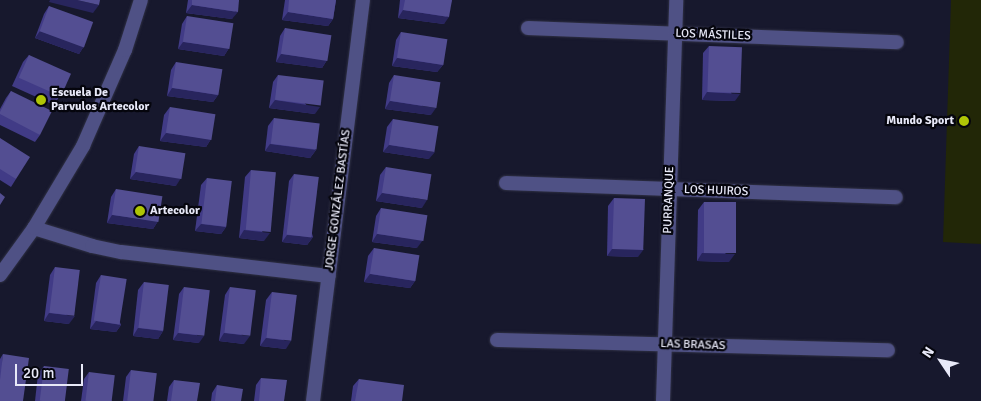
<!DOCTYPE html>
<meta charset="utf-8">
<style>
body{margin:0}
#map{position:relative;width:981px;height:401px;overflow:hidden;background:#17182d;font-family:Signika,sans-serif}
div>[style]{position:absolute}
.green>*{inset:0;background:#222707}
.roads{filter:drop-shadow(0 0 1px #303145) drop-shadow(0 0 1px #303145)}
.minor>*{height:14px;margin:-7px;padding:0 7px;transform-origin:7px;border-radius:7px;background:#4f5185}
.wall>*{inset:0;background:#413b86}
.shaded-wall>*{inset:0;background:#28255d}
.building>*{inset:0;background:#534e92;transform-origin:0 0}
.dots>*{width:14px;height:14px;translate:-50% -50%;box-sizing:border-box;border:2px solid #05050d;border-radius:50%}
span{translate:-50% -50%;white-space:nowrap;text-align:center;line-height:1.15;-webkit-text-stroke:4.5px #05050d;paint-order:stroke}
.street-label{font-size:12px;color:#e8e9f8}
.poi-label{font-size:12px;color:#e8e9f8;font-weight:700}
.left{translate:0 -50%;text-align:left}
.right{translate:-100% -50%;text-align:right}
.north{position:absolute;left:916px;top:336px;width:50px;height:50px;-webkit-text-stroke:4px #05050d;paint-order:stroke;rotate:304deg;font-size:14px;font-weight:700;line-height:20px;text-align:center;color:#e8e9f8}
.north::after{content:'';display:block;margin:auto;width:18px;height:22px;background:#e8e9f8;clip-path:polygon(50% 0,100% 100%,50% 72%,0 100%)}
.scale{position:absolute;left:15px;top:364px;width:68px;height:22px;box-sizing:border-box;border:2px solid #e8e9f8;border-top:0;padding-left:6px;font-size:15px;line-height:18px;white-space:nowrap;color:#e8e9f8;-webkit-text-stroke:4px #05050d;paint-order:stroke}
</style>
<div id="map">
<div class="green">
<i style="clip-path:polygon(951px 0,981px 0,981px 244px,943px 242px)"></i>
</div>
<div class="roads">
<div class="minor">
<i style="left:528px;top:28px;width:369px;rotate:2.2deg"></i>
<i style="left:506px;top:183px;width:390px;rotate:2.1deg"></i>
<i style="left:34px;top:228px;width:61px;rotate:17.2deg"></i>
<i style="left:92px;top:246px;width:30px;rotate:12deg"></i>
<i style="left:121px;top:252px;width:209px;rotate:6.6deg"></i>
<i style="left:0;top:275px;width:58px;rotate:-54.1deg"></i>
<i style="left:34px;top:228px;width:96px;rotate:-59.1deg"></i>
<i style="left:83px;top:146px;width:105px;rotate:-66.4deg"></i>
<i style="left:125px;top:50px;width:52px;rotate:-72.3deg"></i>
<i style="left:497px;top:340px;width:391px;rotate:1.5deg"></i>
<i style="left:313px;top:401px;width:404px;rotate:-82.9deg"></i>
<i style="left:663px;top:401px;width:401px;rotate:-88.1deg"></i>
</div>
</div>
<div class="wall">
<i style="clip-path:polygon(188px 0,239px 0,232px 19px,186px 13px)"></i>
<i style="clip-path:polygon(285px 0,336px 0,333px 19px,328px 26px,282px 20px)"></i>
<i style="clip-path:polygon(400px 0,452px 0,444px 24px,398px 18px)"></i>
<i style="clip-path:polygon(49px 6px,84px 46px,79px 54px,35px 38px,44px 14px)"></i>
<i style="clip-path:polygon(187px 16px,229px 48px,224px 56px,178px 49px,182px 24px)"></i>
<i style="clip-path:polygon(285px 28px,327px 60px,322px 68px,276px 62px,280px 36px)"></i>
<i style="clip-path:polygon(401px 32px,443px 65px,437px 72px,392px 66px,396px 40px)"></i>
<i style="clip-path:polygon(709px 46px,735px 101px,702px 100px,703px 53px)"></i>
<i style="clip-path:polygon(29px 55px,59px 97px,54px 105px,12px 86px,23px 62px)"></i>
<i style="clip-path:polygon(176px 62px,218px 95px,213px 102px,167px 96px,171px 70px)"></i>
<i style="clip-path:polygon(278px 75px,315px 114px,269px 108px,273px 82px)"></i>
<i style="clip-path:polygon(394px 75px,431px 115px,385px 109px,389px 83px)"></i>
<i style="clip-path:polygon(11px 91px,40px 135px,35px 142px,0 125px,0 109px,6px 98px)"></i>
<i style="clip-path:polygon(170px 107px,211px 139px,206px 147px,160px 141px,164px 115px)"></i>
<i style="clip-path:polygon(274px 118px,316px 150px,310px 158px,265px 151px,268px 126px)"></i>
<i style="clip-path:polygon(393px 119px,429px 159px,383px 152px,387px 127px)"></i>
<i style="clip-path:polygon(0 138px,16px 179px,11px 187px,0 180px)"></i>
<i style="clip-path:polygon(139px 146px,176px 186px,130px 179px,134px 154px)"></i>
<i style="clip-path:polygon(386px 167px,422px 208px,376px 201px,380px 175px)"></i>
<i style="clip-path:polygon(251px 170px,264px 241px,239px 238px,245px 177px)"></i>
<i style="clip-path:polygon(294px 174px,313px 237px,307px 245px,282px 242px,289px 181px)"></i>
<i style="clip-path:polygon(207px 178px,226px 227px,221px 234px,195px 231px,201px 185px)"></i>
<i style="clip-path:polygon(116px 189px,158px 221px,153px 229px,107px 223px,111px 197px)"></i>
<i style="clip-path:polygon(614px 198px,638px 257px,607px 256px,608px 206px)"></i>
<i style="clip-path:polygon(704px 202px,729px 262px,697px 261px,698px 210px)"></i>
<i style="clip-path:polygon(381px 208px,417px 248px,372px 242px,376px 216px)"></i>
<i style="clip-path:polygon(374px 248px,415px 281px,410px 288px,364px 282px,368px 256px)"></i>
<i style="clip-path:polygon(55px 267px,69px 324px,44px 321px,50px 275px)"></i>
<i style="clip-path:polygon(101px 275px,121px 325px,116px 332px,90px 329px,96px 283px)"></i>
<i style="clip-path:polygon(144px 282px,163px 331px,158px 339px,133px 336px,138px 290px)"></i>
<i style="clip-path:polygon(184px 287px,199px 343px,173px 340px,179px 294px)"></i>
<i style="clip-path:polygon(230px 287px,244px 344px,219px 341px,225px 295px)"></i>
<i style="clip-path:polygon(272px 292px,286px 349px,260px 346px,266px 300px)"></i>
<i style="clip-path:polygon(3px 354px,0 401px,0 359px)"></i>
<i style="clip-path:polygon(44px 366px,65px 401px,35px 401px,38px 374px)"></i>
<i style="clip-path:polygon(131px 370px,153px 401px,123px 401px,126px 377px)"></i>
<i style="clip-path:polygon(89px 372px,112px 401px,81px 401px,84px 379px)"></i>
<i style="clip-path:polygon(261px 378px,284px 401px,254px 401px,256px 385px)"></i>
<i style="clip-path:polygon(359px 379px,402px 401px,351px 401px,353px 386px)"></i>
<i style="clip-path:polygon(174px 380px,197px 401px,167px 401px,169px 387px)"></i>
<i style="clip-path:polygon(217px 385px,241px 401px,211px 401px,212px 393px)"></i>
</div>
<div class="shaded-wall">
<i style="clip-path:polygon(50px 0,77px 0,99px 5px,93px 13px,49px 2px)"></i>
<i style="clip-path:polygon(192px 5px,238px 12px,232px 19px,186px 13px)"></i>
<i style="clip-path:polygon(403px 10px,449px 17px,444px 24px,398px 18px)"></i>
<i style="clip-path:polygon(288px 12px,333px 19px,328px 26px,282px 20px)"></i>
<i style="clip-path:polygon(40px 31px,84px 46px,79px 54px,35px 38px)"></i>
<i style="clip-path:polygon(183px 42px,229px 48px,224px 56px,178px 49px)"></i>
<i style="clip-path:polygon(281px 54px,327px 60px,322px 68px,276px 62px)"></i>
<i style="clip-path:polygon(397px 58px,443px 65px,437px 72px,392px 66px)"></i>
<i style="clip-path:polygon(172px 88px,218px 95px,213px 102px,167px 96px)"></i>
<i style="clip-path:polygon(707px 92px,740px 94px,735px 101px,702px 100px)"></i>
<i style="clip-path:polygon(275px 100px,320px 107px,315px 114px,269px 108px)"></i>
<i style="clip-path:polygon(390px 101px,436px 108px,431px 115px,385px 109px)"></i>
<i style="clip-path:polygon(166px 133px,211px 139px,206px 147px,160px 141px)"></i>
<i style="clip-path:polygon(270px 144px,316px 150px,310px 158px,265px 151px)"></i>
<i style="clip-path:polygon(389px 145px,435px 152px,429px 159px,383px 152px)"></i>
<i style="clip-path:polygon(136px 172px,181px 178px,176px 186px,130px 179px)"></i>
<i style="clip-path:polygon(382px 193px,427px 200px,422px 208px,376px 201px)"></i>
<i style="clip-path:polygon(112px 215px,158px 221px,153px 229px,107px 223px)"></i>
<i style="clip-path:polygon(201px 224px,226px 227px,221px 234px,195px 231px)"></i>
<i style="clip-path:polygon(244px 230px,270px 233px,264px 241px,239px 238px)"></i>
<i style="clip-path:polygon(377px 234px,423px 240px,417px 248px,372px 242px)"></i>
<i style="clip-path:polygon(287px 235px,313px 237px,307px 245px,282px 242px)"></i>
<i style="clip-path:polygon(612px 249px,644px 249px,638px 257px,607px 256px)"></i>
<i style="clip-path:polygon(702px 253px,735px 254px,729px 262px,697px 261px)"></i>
<i style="clip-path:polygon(370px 274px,415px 281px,410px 288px,364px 282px)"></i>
<i style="clip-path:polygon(49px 313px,75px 316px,69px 324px,44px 321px)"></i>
<i style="clip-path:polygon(96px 321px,121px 325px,116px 332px,90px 329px)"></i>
<i style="clip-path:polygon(138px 328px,163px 331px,158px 339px,133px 336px)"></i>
<i style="clip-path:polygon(178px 333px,204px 336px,199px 343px,173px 340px)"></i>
<i style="clip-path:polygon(224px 333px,250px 336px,244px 344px,219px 341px)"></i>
<i style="clip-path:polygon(266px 338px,291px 341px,286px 349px,260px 346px)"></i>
</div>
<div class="building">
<i style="clip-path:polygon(77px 0,100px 0,99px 5px)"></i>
<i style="clip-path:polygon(192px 0,239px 0,238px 12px,192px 5px)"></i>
<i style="clip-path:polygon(289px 0,336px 0,333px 19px,288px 12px)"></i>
<i style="clip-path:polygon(405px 0,452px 0,449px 17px,403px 10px)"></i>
<i style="left:49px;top:6px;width:47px;height:27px;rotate:20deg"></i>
<i style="left:187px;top:16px;width:47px;height:26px;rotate:9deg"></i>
<i style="left:285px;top:28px;width:47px;height:26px;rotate:9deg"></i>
<i style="left:401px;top:32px;width:47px;height:26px;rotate:9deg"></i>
<i style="left:709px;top:46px;width:33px;height:46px;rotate:2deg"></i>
<i style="left:29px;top:55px;width:46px;height:25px;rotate:24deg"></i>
<i style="left:176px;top:62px;width:47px;height:26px;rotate:9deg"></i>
<i style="left:278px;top:75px;width:46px;height:25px;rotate:7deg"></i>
<i style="left:394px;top:75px;width:47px;height:26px;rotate:9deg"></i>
<i style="clip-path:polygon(11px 91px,52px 111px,40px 135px,0 114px,0 112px)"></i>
<i style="left:170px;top:107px;width:46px;height:26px;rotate:9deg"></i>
<i style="left:274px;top:118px;width:46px;height:26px;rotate:7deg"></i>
<i style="left:393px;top:119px;width:46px;height:26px;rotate:9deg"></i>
<i style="clip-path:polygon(0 138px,30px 157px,16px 179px,0 169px)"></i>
<i style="left:139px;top:146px;width:47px;height:26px;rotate:9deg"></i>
<i style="left:386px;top:167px;width:46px;height:26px;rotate:9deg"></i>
<i style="left:251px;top:170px;width:25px;height:60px;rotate:5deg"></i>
<i style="left:294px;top:174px;width:25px;height:61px;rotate:7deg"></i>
<i style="left:207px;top:178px;width:25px;height:46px;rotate:7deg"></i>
<i style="left:116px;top:189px;width:47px;height:26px;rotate:9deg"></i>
<i style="clip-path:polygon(0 193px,5px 197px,0 205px)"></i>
<i style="left:614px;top:198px;width:31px;height:51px;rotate:2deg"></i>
<i style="left:704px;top:202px;width:32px;height:51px"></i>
<i style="left:381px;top:208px;width:47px;height:26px;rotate:9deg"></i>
<i style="left:374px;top:248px;width:46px;height:26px;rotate:9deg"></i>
<i style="left:55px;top:267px;width:25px;height:46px;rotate:7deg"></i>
<i style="left:101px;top:275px;width:26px;height:46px;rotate:9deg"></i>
<i style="left:144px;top:282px;width:25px;height:46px;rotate:7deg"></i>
<i style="left:184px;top:287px;width:26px;height:46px;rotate:7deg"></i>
<i style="left:230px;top:287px;width:26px;height:46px;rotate:7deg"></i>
<i style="left:272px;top:292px;width:25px;height:46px;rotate:7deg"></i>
<i style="clip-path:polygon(3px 354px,29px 358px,23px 401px,0 401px,0 380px)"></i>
<i style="left:44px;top:366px;width:25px;height:35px;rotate:7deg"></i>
<i style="left:131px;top:370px;width:26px;height:31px;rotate:7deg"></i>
<i style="left:89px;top:372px;width:26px;height:29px;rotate:7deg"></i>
<i style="clip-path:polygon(261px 378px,287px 380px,284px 401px,259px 401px)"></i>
<i style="clip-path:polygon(359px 379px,404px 385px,402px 401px,355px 401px)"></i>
<i style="clip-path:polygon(174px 380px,200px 383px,197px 401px,171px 401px)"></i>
<i style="clip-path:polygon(217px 385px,243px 389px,241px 401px,215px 401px)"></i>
</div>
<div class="dots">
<i style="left:41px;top:100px;background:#afc506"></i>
<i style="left:964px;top:121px;background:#afc506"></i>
<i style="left:140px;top:211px;background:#afc506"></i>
</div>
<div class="street-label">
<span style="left:713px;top:35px;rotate:2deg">LOS MÁSTILES</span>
<span style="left:716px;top:191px;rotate:2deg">LOS HUIROS</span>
<span style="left:338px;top:200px;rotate:-83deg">JORGE GONZÁLEZ BASTÍAS</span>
<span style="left:669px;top:200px;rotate:-88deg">PURRANQUE</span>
<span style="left:693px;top:345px;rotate:2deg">LAS BRASAS</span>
</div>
<div class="poi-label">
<span class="left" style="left:51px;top:100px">Escuela De<br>Parvulos Artecolor</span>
<span class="right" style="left:954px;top:121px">Mundo Sport</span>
<span class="left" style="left:150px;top:211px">Artecolor</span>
</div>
<div class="north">N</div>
<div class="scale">20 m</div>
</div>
